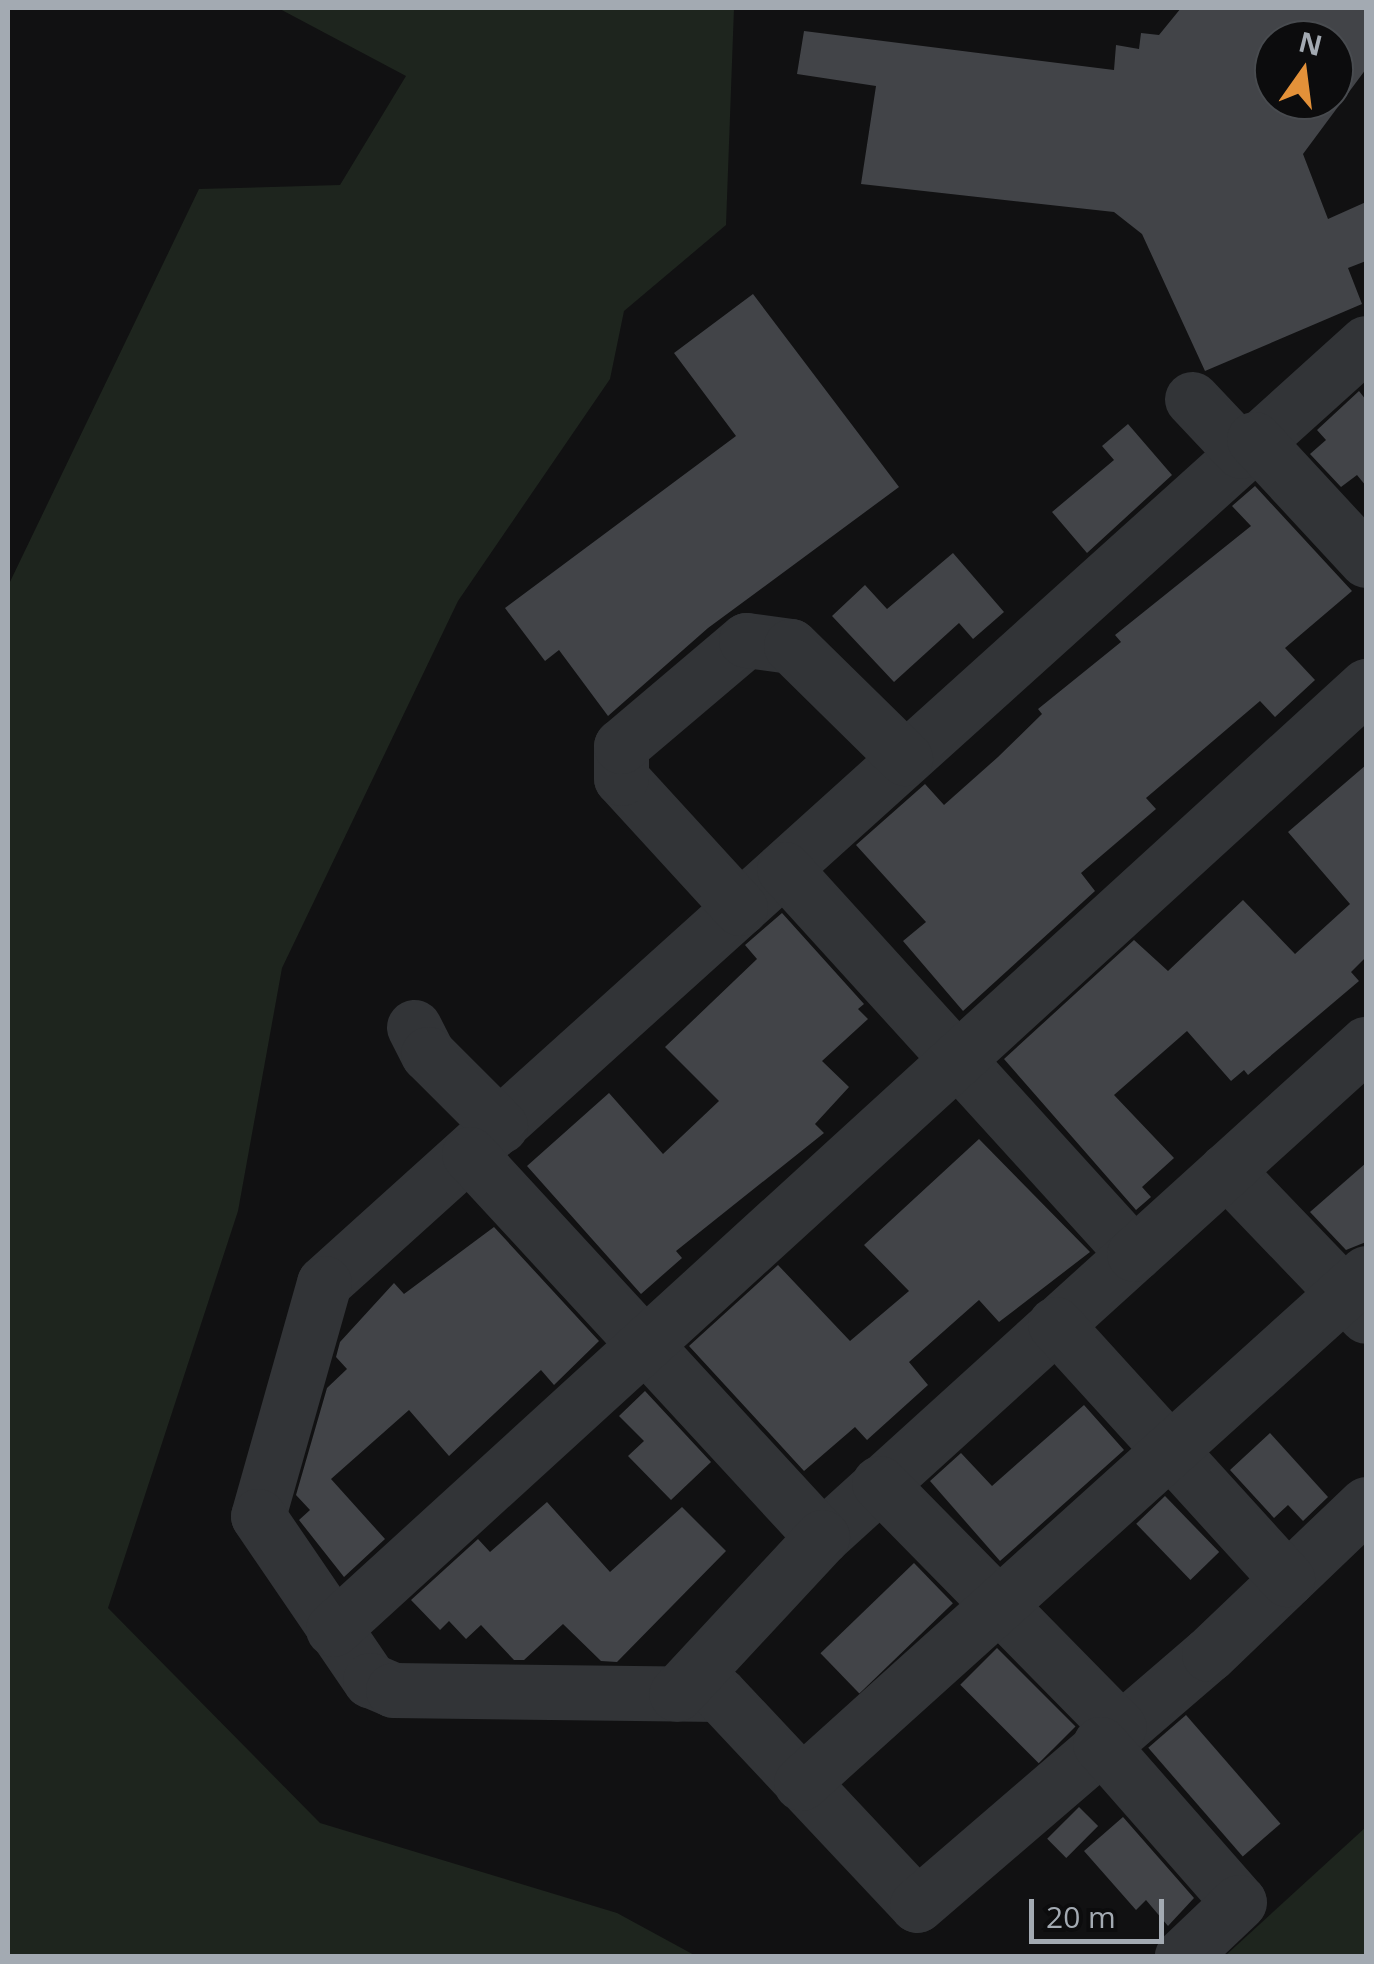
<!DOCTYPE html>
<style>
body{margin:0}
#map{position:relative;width:1374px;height:1964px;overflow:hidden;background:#111112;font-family:"Open Sans",sans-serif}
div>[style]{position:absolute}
.green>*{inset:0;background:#1e251e}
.building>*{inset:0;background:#424448;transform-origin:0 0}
.minor>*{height:55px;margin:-27.5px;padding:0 27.5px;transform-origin:27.5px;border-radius:27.5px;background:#323437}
span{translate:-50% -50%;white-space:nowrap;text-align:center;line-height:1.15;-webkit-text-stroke:8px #0c0c0d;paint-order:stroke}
.frame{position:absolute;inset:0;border:10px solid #a3aab2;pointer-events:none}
.north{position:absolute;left:1254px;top:20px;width:100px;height:100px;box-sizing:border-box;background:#0c0c0d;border:2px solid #484b4f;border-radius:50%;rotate:14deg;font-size:28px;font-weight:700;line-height:40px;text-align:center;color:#a3aab2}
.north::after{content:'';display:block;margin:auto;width:35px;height:45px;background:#e39139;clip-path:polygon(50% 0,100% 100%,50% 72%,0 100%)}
.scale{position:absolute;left:1029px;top:1899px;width:135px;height:45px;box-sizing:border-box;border:5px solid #a3aab2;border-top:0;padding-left:12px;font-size:30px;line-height:35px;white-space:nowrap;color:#a3aab2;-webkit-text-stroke:8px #0c0c0d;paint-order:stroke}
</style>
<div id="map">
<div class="green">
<i style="clip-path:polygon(278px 8px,734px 8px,726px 225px,624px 311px,610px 379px,458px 601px,282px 968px,238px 1211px,108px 1608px,320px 1823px,617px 1913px,696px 1956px,8px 1956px,8px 586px,199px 189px,340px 185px,406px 76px)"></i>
<i style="clip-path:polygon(1366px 1827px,1366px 1956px,1225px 1956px)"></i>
</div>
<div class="building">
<i style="clip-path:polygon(evenodd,1181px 8px,1366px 8px,1366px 69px,1303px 154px,1328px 219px,1366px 202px,1366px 261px,1348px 268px,1362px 304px,1205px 371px,1142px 234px,1114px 212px,861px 184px,876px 86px,797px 74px,804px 31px,1114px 70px,1116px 45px,1139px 49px,1141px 33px,1159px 35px,1181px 8px,1274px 40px,1334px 40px,1334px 100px,1274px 100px,1274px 40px)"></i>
<i style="clip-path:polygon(753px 294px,899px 487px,708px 628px,608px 716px,559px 650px,545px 661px,505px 608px,736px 436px,674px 353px)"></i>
<i style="clip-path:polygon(1359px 391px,1366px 400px,1366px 486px,1357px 475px,1341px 487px,1310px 454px,1326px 440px,1317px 430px)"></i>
<i style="clip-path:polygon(1128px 424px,1172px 475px,1087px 553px,1052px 512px,1114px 460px,1102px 446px)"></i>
<i style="clip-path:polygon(1255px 486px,1352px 591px,1285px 648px,1315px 680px,1275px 717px,1260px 701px,1146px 798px,1156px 809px,1081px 873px,1095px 891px,963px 1011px,903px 941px,926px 922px,856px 845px,925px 784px,944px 805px,998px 757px,1042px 714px,1038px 709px,1121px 642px,1115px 635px,1251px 526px,1232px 506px)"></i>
<i style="clip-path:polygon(953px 553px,1004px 612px,973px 639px,959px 623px,894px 682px,832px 616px,865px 585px,887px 609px)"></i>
<i style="clip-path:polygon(1366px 765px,1366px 957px,1351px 972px,1359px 981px,1248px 1075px,1244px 1070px,1231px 1081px,1187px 1031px,1114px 1095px,1174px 1158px,1142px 1187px,1151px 1197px,1136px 1210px,1004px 1059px,1134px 940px,1168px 971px,1243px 900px,1295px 954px,1350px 904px,1288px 832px)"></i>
<i style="clip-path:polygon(782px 913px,864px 1004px,858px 1009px,868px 1019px,822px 1061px,849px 1087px,815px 1124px,824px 1133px,676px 1251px,682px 1258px,641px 1294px,527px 1166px,609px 1093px,663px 1154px,719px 1101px,665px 1047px,757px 959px,745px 945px)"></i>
<i style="clip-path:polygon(979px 1139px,1090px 1252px,999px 1322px,979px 1300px,909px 1362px,928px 1385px,867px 1440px,855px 1427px,804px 1471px,689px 1346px,778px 1265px,850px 1341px,909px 1291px,864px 1245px)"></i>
<i style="clip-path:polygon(1366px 1163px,1366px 1242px,1346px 1250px,1310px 1212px)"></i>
<i style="clip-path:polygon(494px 1227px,599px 1341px,554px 1385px,541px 1370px,449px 1456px,409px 1410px,331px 1479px,385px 1539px,344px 1577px,299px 1520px,310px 1510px,296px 1495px,327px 1388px,347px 1369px,336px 1357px,340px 1342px,394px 1283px,404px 1294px)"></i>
<i style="clip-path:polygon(645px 1391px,711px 1462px,671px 1500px,628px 1456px,644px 1441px,619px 1416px)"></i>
<i style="clip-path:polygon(1084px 1405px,1124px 1450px,1000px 1561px,930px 1481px,961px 1453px,992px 1486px)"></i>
<i style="clip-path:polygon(1270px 1433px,1328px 1497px,1303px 1521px,1288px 1505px,1274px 1518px,1230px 1470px)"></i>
<i style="left:1165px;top:1496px;width:78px;height:40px;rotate:46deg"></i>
<i style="clip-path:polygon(547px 1502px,610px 1572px,682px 1507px,726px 1551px,617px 1662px,601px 1661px,563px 1624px,524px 1660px,514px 1660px,481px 1625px,466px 1639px,449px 1621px,440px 1630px,411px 1600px,478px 1539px,490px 1552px)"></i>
<i style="left:914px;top:1563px;width:56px;height:130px;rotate:46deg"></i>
<i style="left:997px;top:1648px;width:111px;height:52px;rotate:45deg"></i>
<i style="left:1186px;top:1715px;width:144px;height:50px;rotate:49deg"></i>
<i style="left:1079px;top:1807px;width:27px;height:45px;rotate:45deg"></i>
<i style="clip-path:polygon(1123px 1817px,1194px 1898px,1168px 1926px,1146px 1900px,1136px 1910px,1084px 1851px)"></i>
</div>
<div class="minor">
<i style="left:1366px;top:343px;width:1403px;rotate:137.95deg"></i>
<i style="left:324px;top:1283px;width:242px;rotate:105.8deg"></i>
<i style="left:258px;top:1516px;width:199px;rotate:55.7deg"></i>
<i style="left:370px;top:1680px;width:25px;rotate:23deg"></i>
<i style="left:393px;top:1690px;width:326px;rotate:0.7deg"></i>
<i style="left:719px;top:1694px;width:289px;rotate:46.8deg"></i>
<i style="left:917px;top:1905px;width:385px;rotate:-40.7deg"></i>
<i style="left:1209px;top:1654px;width:217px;rotate:-43.7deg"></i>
<i style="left:1192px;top:399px;width:71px;rotate:46.7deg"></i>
<i style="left:1254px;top:439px;width:165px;rotate:47.2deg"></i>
<i style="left:784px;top:869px;width:520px;rotate:47.73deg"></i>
<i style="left:1134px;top:1254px;width:421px;rotate:137.8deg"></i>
<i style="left:740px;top:908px;width:176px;rotate:-132.5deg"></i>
<i style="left:621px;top:778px;width:32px;rotate:-90deg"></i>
<i style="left:621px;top:746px;width:164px;rotate:-40.3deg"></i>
<i style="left:746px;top:640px;width:45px;rotate:7.6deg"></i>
<i style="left:791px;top:646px;width:160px;rotate:44.5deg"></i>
<i style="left:414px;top:1027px;width:30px;rotate:63deg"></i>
<i style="left:428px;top:1054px;width:102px;rotate:45deg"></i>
<i style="left:469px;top:1154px;width:521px;rotate:47.33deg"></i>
<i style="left:822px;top:1537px;width:214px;rotate:132.9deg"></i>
<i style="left:1226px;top:1170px;width:202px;rotate:46.2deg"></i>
<i style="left:1134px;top:1254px;width:313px;rotate:-42.2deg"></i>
<i style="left:1055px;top:1324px;width:345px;rotate:47.7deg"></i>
<i style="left:879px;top:1483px;width:342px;rotate:45.5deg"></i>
<i style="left:333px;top:1629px;width:1399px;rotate:-42.39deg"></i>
<i style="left:1100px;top:1744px;width:210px;rotate:48.7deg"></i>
<i style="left:1239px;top:1902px;width:79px;rotate:136.5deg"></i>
<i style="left:801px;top:1783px;width:761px;rotate:-42.07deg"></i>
</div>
<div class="frame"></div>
<div class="north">N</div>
<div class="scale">20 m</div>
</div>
